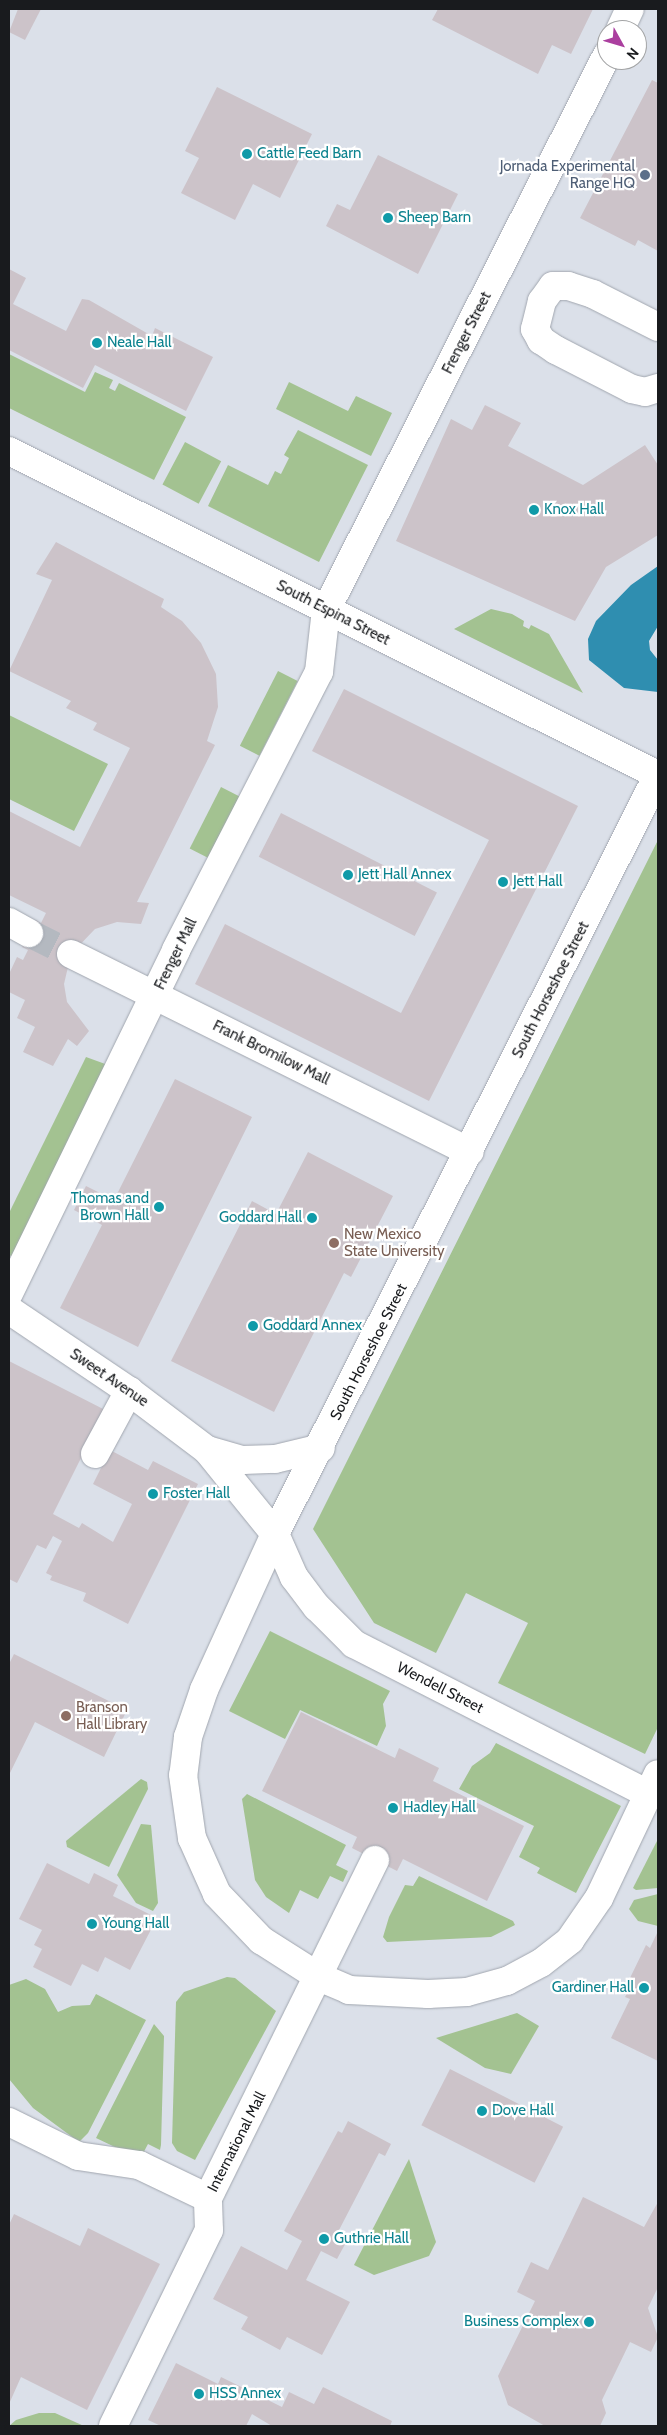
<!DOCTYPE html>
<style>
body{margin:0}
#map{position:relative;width:667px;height:2435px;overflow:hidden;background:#dbe0e9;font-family:Cabin,sans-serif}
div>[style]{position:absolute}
.green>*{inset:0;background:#a3c291;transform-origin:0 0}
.water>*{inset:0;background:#2f8eb0}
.building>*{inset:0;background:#ccc3c9;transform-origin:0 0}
.minor-tunnel>*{height:28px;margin-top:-14px;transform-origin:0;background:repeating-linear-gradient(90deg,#b4b9c0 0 28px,transparent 0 42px)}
.roads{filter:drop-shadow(0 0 1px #a1a6af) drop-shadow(0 0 1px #a1a6af)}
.minor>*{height:28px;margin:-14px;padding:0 14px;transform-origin:14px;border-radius:14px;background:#fff}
.dots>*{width:14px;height:14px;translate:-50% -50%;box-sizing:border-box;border:2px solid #fff;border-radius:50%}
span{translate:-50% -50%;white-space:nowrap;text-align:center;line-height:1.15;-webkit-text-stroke:4.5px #fff;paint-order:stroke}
.culture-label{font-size:15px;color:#0d838f}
.left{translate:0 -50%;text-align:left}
.right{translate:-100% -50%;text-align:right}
.service-label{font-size:15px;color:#4e5e75}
.street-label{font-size:15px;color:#191b1e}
.education-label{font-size:15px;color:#785e54}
.frame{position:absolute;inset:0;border:10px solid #191b1e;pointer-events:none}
.north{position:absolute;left:597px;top:20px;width:50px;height:50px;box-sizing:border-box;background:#fff;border:1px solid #a3a4a5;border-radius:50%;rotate:129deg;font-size:14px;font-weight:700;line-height:20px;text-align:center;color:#191b1e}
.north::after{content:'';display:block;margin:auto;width:18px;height:22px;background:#ab3f9f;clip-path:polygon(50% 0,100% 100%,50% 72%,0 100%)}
</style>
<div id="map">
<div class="green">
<i style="clip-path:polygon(9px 354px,85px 392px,95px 372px,113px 380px,109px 388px,115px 391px,119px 383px,186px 417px,154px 480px,9px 408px)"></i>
<i style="clip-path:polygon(289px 382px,348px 411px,356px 396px,392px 413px,371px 456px,276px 409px)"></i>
<i style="clip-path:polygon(298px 430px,368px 465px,319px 562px,208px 506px,228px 465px,268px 485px,275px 471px,281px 474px,289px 458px,284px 455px)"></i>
<i style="left:185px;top:442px;width:41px;height:48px;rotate:28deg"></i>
<i style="clip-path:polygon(491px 609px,512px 614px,524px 621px,523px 626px,529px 629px,531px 625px,549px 634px,583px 693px,454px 629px)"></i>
<i style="left:278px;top:671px;width:22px;height:84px;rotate:27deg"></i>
<i style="clip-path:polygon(9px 715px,108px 764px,74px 831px,9px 799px)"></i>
<i style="left:221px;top:787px;width:22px;height:69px;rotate:27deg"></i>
<i style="clip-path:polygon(658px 840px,658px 1727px,645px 1754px,498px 1683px,528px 1623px,466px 1593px,436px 1653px,374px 1623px,313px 1529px)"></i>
<i style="clip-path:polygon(86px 1057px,108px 1065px,13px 1257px,9px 1255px,9px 1213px)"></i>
<i style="clip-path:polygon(270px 1631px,390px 1691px,383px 1704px,386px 1726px,377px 1746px,300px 1710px,285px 1739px,229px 1711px)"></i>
<i style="clip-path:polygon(496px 1743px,621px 1806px,576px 1893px,537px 1873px,540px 1868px,519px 1857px,534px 1826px,459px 1789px,472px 1766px,490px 1753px)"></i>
<i style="clip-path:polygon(141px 1779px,147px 1782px,148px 1789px,109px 1867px,67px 1847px,66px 1841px)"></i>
<i style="clip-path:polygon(247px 1794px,346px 1845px,336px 1865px,348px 1871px,343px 1882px,330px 1876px,318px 1899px,300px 1890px,289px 1913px,266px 1897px,255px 1880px,242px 1799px)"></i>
<i style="clip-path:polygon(141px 1824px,151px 1825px,158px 1903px,153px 1911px,136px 1903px,117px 1875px)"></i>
<i style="clip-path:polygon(658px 1839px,658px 1888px,636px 1890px,633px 1888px)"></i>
<i style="clip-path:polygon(419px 1876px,513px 1921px,515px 1925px,491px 1937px,387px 1942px,383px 1937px,389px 1917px,405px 1885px,413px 1886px)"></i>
<i style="clip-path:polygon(658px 1894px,658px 1926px,638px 1921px,629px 1909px,634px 1900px)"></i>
<i style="clip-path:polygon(227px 1977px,235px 1978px,276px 2011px,195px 2160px,177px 2151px,172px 2143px,176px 2002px,184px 1992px)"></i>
<i style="clip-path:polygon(26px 1979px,45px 1989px,58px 2012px,72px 2006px,90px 2005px,96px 1994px,146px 2020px,88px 2133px,79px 2142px,33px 2108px,9px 2079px,9px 1985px)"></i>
<i style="clip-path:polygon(517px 2013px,539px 2026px,511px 2074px,485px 2068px,436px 2038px)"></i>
<i style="clip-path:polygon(154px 2024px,164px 2036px,161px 2145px,160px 2150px,148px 2144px,140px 2159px,96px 2138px)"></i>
<i style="clip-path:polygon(409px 2159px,436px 2242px,429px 2256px,374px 2275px,354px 2265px)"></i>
<i style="clip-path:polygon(39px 2413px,55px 2413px,84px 2426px,9px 2426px,16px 2420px)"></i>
</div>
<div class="water">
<i style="clip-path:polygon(658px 566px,658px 626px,649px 641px,650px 650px,658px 660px,658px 692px,624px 688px,589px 660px,588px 639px,596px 621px,631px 585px)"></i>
</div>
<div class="building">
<i style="clip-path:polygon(18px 9px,41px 9px,25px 40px,9px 32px)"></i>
<i style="clip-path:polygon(438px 9px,593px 9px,571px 54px,552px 45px,538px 74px,432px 20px)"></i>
<i style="clip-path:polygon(652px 80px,658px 83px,658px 251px,638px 240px,635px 246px,580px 218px)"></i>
<i style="clip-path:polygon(217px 87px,312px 134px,280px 198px,253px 184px,235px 220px,181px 193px,199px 158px,185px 151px)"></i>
<i style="clip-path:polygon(378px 155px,458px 194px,418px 274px,326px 226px,337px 204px,350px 210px)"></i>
<i style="clip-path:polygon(9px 269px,26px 278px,13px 304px,66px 331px,82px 299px,89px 300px,152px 336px,155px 328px,213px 357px,186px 411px,95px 365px,83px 388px,9px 350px)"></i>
<i style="clip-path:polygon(485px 405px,521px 423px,508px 446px,583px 485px,645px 445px,658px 465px,658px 535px,606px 567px,575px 621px,396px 541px,451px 419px,472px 430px)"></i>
<i style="clip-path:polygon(56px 542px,164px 599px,161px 607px,182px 621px,201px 643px,216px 674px,218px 707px,207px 741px,215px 745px,137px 902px,149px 903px,141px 924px,117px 922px,95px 929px,71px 954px,64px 984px,67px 1002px,89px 1031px,77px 1046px,68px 1039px,53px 1066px,23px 1052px,35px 1027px,17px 1018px,25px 1000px,9px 992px,9px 974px,17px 957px,23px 960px,28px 950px,22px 947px,36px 920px,41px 923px,46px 913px,9px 895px,9px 811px,80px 847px,130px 748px,93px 730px,97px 723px,66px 708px,71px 701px,9px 671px,52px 580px,36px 574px)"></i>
<i style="clip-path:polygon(344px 689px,578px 806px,429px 1101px,195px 984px,225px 924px,401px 1013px,489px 840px,312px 751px)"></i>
<i style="left:281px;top:813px;width:175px;height:49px;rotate:27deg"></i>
<i style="clip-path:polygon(175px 1079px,252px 1117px,138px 1347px,60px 1308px,102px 1225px,74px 1210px,86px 1186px,114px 1200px)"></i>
<i style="clip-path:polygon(308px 1152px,393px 1196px,351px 1277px,344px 1273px,274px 1412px,171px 1361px,252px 1201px,276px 1214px)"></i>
<i style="clip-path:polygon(9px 1361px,111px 1413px,86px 1461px,81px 1458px,53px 1514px,79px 1528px,82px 1523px,113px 1542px,132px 1504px,93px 1484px,110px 1450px,148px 1470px,153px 1461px,198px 1484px,128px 1624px,83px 1601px,86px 1593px,50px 1580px,52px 1576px,46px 1573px,62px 1541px,53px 1536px,46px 1549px,37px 1545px,17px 1583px,9px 1579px)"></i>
<i style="clip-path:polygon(14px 1654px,127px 1710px,104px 1757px,35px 1722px,9px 1775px,9px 1664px)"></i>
<i style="clip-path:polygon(301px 1712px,395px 1758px,399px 1748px,439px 1768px,433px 1781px,524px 1826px,487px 1901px,403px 1859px,397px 1871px,352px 1848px,357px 1837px,262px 1791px)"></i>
<i style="clip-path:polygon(47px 1863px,89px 1884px,94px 1873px,118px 1885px,113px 1896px,157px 1918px,130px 1970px,105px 1957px,98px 1972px,82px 1964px,71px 1986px,33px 1967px,42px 1949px,34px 1945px,42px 1930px,19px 1919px)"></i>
<i style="clip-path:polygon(658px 1931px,658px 2061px,611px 2038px,630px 1999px,625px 1997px,634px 1980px,630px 1978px,646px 1945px,650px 1948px)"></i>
<i style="left:450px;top:2069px;width:127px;height:63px;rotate:27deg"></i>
<i style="clip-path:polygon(348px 2121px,391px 2144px,385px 2156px,379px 2153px,338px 2232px,349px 2237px,337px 2259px,321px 2251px,306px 2280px,350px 2302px,322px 2355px,287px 2337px,280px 2350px,241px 2329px,248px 2317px,213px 2299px,241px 2246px,287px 2270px,302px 2241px,284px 2231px,338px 2131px,342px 2133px)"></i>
<i style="clip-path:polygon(583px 2197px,644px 2227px,658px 2202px,658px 2287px,648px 2308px,658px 2337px,651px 2352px,630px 2342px,602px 2400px,606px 2413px,600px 2426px,545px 2426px,508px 2405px,498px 2376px,535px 2301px,517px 2292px,531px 2262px,548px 2270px)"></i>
<i style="clip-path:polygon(14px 2214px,80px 2246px,88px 2228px,160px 2264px,87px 2410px,21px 2377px,9px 2404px,9px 2225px)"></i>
<i style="clip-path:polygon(176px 2363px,218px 2384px,221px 2377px,282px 2407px,289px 2392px,314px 2404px,323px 2387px,392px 2421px,390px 2426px,272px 2426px,252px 2414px,246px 2426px,161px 2426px,148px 2420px)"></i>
</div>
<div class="minor-tunnel">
<i style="left:29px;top:933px;width:47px;rotate:26.6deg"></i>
</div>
<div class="roads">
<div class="minor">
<i style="left:620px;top:30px;width:23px;rotate:-65deg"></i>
<i style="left:658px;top:327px;width:73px;rotate:-153.1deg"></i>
<i style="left:593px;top:294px;width:26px;rotate:-162deg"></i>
<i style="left:568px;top:286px;width:15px;rotate:180deg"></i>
<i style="left:553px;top:286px;width:19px;rotate:126deg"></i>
<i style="left:542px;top:301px;width:29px;rotate:104deg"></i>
<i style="left:535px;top:329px;width:13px;rotate:61deg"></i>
<i style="left:541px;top:340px;width:18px;rotate:34deg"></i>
<i style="left:556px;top:350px;width:85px;rotate:27.2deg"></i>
<i style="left:632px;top:389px;width:13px;rotate:13deg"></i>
<i style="left:645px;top:392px;width:14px;rotate:-17deg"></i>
<i style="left:9px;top:451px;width:725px;rotate:26.53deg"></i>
<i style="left:658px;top:775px;width:850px;rotate:116.78deg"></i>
<i style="left:275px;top:1534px;width:171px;rotate:114.5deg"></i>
<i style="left:204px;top:1690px;width:50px;rotate:108.8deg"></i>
<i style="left:188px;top:1737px;width:38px;rotate:97deg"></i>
<i style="left:183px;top:1775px;width:64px;rotate:81.9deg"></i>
<i style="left:192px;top:1838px;width:61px;rotate:65.9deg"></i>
<i style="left:217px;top:1894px;width:64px;rotate:46.3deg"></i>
<i style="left:261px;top:1940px;width:69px;rotate:32.5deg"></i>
<i style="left:319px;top:1977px;width:33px;rotate:23deg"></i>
<i style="left:349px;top:1990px;width:79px;rotate:2.9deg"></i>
<i style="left:428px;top:1994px;width:39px;rotate:-3deg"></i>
<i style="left:467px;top:1992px;width:41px;rotate:-15.4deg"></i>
<i style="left:507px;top:1981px;width:38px;rotate:-28deg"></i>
<i style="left:541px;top:1963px;width:37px;rotate:-38deg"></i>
<i style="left:570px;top:1940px;width:51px;rotate:-55.4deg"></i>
<i style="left:599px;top:1898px;width:137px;rotate:-64.6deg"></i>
<i style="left:9px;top:922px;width:23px;rotate:29deg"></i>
<i style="left:71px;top:954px;width:445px;rotate:26.4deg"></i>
<i style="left:9px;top:1293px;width:381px;rotate:-64deg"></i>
<i style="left:176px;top:950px;width:313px;rotate:-62.8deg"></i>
<i style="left:319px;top:672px;width:62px;rotate:-83.6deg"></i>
<i style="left:326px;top:610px;width:622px;rotate:-63.15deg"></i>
<i style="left:9px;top:1310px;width:145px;rotate:34deg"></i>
<i style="left:129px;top:1391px;width:98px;rotate:37.1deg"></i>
<i style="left:207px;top:1450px;width:108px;rotate:51deg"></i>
<i style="left:275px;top:1534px;width:47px;rotate:66.2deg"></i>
<i style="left:294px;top:1577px;width:38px;rotate:53deg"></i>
<i style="left:317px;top:1607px;width:52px;rotate:45deg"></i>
<i style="left:354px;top:1644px;width:331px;rotate:27deg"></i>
<i style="left:207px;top:1450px;width:37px;rotate:16deg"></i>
<i style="left:243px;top:1460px;width:32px;rotate:-2deg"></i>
<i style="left:275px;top:1459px;width:47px;rotate:-13.4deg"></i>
<i style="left:95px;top:1454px;width:72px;rotate:-61.6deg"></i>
<i style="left:9px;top:2122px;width:77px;rotate:26.2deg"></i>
<i style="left:78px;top:2156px;width:62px;rotate:8.4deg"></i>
<i style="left:139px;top:2165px;width:76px;rotate:25.6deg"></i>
<i style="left:113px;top:2426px;width:218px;rotate:-63.9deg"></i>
<i style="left:209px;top:2230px;width:32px;rotate:-92deg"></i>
<i style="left:208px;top:2198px;width:377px;rotate:-63.7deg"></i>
</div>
</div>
<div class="dots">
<i style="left:247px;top:154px;background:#0f9aa8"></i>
<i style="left:645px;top:175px;background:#5c6f8a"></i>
<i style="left:388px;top:218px;background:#0f9aa8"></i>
<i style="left:97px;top:343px;background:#0f9aa8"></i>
<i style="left:534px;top:510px;background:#0f9aa8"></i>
<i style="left:348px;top:875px;background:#0f9aa8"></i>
<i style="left:503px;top:882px;background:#0f9aa8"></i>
<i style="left:159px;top:1207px;background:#0f9aa8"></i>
<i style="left:312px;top:1218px;background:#0f9aa8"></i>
<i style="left:334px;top:1243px;background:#8d6e63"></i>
<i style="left:253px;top:1326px;background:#0f9aa8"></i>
<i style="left:153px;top:1494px;background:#0f9aa8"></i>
<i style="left:66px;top:1716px;background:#8d6e63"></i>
<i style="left:393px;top:1808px;background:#0f9aa8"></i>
<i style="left:92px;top:1924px;background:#0f9aa8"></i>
<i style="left:644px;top:1988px;background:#0f9aa8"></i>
<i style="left:482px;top:2111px;background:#0f9aa8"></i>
<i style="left:324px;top:2239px;background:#0f9aa8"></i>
<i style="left:589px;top:2322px;background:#0f9aa8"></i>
<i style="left:199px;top:2394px;background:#0f9aa8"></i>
</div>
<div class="culture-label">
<span class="left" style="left:257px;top:154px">Cattle Feed Barn</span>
<span class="left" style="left:398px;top:218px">Sheep Barn</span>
<span class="left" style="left:107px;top:343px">Neale Hall</span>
<span class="left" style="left:544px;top:510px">Knox Hall</span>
<span class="left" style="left:358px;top:875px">Jett Hall Annex</span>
<span class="left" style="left:513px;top:882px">Jett Hall</span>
<span class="right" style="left:149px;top:1207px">Thomas and<br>Brown Hall</span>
<span class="right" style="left:302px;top:1218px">Goddard Hall</span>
<span class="left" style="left:263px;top:1326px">Goddard Annex</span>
<span class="left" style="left:163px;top:1494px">Foster Hall</span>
<span class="left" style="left:403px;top:1808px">Hadley Hall</span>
<span class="left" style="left:102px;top:1924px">Young Hall</span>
<span class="right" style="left:634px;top:1988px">Gardiner Hall</span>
<span class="left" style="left:492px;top:2111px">Dove Hall</span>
<span class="left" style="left:334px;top:2239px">Guthrie Hall</span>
<span class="right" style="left:579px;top:2322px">Business Complex</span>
<span class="left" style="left:209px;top:2394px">HSS Annex</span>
</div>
<div class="service-label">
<span class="right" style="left:635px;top:175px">Jornada Experimental<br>Range HQ</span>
</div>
<div class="street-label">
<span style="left:467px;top:333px;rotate:-63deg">Frenger Street</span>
<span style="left:333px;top:613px;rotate:27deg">South Espina Street</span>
<span style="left:176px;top:954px;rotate:-64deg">Frenger Mall</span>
<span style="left:551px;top:990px;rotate:-63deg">South Horseshoe Street</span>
<span style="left:271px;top:1053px;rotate:26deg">Frank Bromilow Mall</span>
<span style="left:369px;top:1352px;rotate:-63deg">South Horseshoe Street</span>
<span style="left:109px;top:1378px;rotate:34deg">Sweet Avenue</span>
<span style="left:440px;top:1688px;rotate:27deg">Wendell Street</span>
<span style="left:237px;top:2142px;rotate:-63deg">International Mall</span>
</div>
<div class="education-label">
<span class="left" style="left:344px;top:1243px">New Mexico<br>State University</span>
<span class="left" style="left:76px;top:1716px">Branson<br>Hall Library</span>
</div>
<div class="frame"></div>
<div class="north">N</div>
</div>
